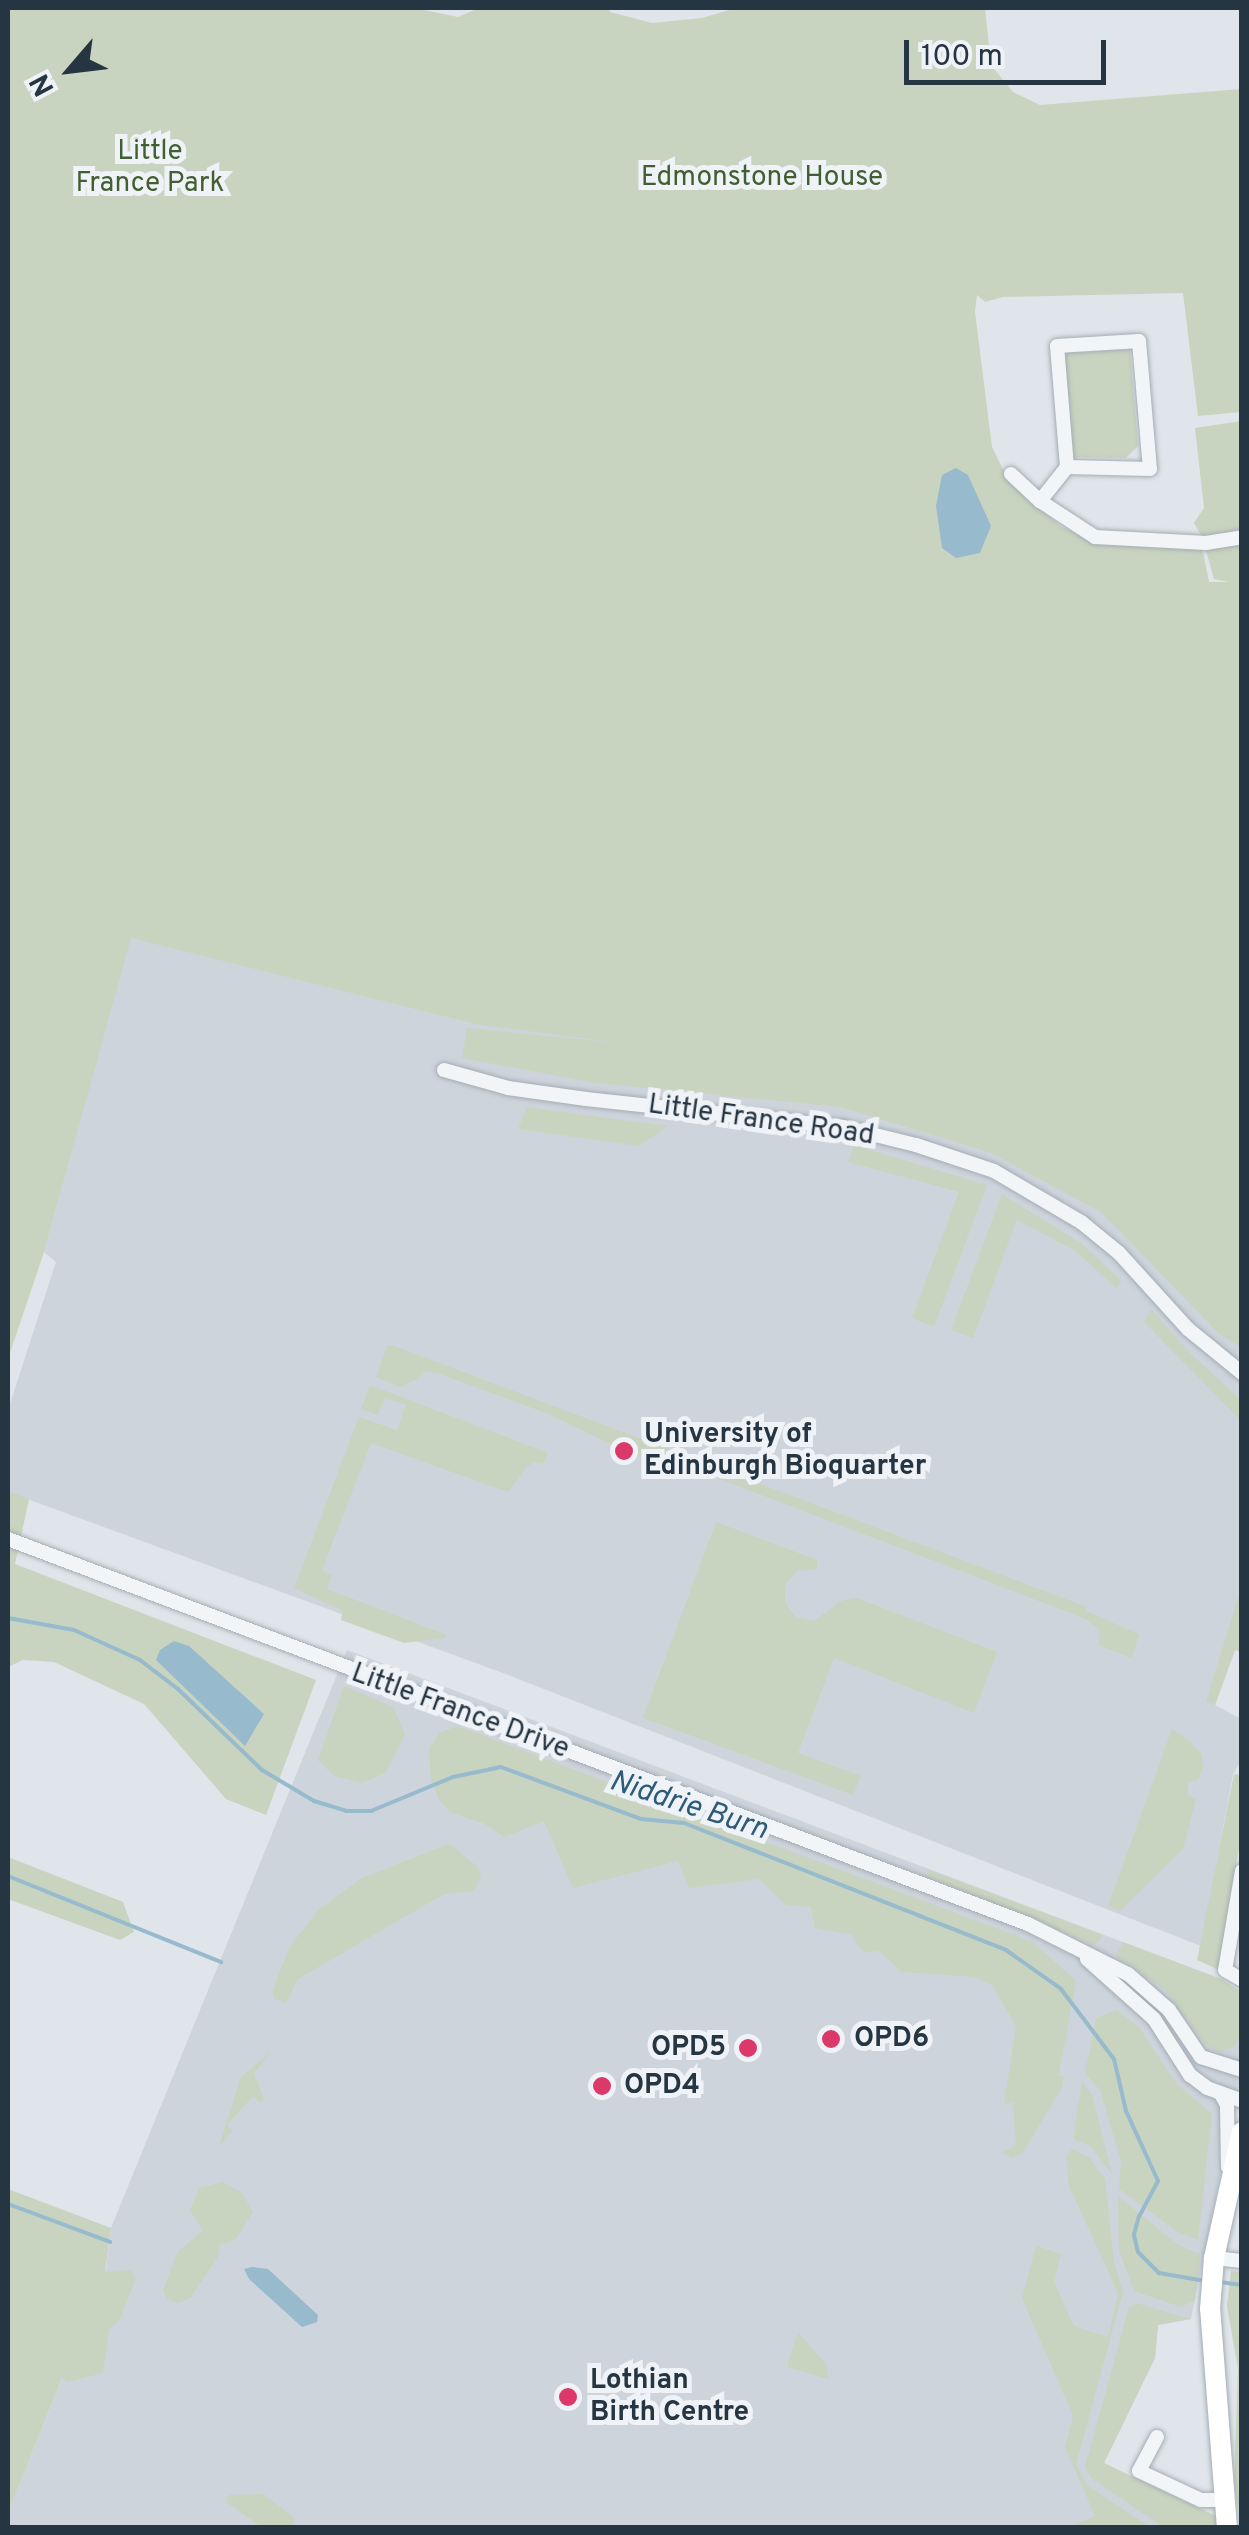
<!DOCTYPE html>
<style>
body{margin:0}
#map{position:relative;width:1249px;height:2535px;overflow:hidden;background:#dfe5ea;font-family:Overpass,sans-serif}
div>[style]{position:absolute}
.built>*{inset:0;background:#cdd4dc}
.green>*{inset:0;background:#c8d4bf}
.water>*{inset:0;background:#97bacd}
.stream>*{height:4px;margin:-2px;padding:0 2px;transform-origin:2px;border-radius:2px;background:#97bacd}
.roads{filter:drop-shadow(0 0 2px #a4adb4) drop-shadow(0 0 2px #a4adb4)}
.street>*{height:14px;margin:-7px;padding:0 7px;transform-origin:7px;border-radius:7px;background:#f2f5f8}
.primary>*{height:20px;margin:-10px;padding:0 10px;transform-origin:10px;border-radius:10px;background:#fff}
.dots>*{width:28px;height:28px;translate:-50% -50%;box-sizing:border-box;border:5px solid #eff3f7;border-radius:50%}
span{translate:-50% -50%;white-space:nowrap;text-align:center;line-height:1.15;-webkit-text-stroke:10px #eff3f7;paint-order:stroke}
.park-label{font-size:28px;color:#425f32}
.street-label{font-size:28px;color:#263542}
.poi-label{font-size:28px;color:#263542;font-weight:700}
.left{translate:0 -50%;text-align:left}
.right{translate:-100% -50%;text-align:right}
.water-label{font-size:30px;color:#2d5b7a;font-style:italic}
.frame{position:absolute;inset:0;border:10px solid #263542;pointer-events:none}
.north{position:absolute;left:20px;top:20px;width:100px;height:100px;-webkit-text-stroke:8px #eff3f7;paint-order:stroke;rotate:242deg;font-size:28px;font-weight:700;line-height:40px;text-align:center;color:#263542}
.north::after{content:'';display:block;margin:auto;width:35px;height:45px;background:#263542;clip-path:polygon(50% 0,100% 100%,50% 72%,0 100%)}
.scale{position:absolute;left:904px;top:40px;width:202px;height:45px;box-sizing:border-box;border:5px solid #263542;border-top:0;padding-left:12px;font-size:30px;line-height:35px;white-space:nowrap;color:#263542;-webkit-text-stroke:8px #eff3f7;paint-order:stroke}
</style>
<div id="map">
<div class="built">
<i style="clip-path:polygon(130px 937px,474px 1024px,831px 1055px,1241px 1283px,1241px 1652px,1235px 1650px,1215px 1705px,1241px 1719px,1241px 1761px,1233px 1774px,1201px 1946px,503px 1673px,8px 1492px,8px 1410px,56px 1262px,44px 1252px)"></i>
<i style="clip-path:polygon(347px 1650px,1221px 1979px,1241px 1992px,1241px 2074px,1191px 2319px,1158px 2325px,1155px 2358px,1104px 2463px,1216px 2527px,8px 2528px,8px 2513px,106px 2269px,111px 2228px)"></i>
</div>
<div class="green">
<i style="clip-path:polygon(8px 8px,414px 8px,458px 17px,479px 8px,609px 8px,610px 12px,652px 23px,702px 18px,736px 8px,985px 8px,991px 65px,1013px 92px,1040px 105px,1241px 89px,1241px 412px,1198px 416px,1183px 293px,1003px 297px,985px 302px,977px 295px,975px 312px,992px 447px,1009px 481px,1060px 526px,1093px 540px,1202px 547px,1209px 582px,1229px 582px,1214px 579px,1205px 547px,1241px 543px,1241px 1347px,1219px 1334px,1101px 1212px,991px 1153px,841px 1107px,596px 1083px,462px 1058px,467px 1028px,620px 1043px,474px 1024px,131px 938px,44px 1252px,8px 1359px)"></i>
<i style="clip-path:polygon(1130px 349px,1138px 446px,1126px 458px,1073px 457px,1063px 353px)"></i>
<i style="clip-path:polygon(1241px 421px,1241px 529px,1202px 537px,1194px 523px,1204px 508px,1195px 428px)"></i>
<i style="clip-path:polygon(527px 1107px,668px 1126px,639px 1146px,518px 1129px)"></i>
<i style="clip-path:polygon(854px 1145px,987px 1185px,934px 1327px,912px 1318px,959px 1192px,848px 1162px)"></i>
<i style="clip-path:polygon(1002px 1194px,1081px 1243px,1121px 1280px,1117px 1289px,1076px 1251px,1017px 1220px,973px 1338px,951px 1330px)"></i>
<i style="clip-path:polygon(1151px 1309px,1191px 1354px,1241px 1400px,1241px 1421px,1144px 1322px)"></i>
<i style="clip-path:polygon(392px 1345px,1087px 1607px,1086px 1611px,1139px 1634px,1132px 1658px,1098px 1645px,1100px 1631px,1086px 1619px,704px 1473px,631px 1454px,546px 1413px,437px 1373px,424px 1371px,418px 1379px,400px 1387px,376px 1377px,387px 1346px)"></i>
<i style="clip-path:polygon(370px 1385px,548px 1453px,543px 1464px,534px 1462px,526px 1468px,508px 1492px,371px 1443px,322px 1570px,332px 1575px,327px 1589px,447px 1635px,446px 1638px,404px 1643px,341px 1620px,343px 1611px,294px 1588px,359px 1417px,397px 1430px,406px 1405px,385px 1398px,378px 1415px,361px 1409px)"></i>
<i style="clip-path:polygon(8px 1491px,29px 1499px,15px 1564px,316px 1680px,266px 1815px,226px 1799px,144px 1704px,54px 1662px,23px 1660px,8px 1667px)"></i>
<i style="clip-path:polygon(716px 1522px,817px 1560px,817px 1569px,797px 1571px,785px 1585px,785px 1603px,796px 1617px,814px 1621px,841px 1601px,857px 1598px,997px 1652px,974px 1713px,834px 1658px,798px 1753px,861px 1776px,853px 1795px,643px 1718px)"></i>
<i style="clip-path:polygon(1241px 1588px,1241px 1652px,1235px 1650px,1215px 1705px,1206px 1702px)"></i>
<i style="clip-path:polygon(344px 1686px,393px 1707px,405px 1734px,386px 1772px,362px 1783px,334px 1776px,318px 1760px)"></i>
<i style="clip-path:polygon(458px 1726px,1033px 1942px,1076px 1981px,1059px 2075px,1064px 2077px,1062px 2088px,1023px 2152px,1013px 2158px,1002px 2153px,1016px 2145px,1013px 2102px,1004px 2105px,1016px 2026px,992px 1985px,975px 1977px,902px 1972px,879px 1951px,863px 1952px,851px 1934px,815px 1928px,811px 1907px,786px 1905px,759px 1879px,689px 1888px,678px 1861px,573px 1888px,544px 1821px,504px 1837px,485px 1824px,450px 1812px,439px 1800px,431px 1779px,429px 1749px,439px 1733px)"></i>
<i style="clip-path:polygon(1172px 1729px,1192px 1742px,1201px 1754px,1203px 1767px,1198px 1780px,1188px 1782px,1188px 1794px,1196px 1799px,1183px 1849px,1120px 1911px,1108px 1906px)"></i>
<i style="clip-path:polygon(1234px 1774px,1241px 1775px,1241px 1836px,1219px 1970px,1197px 1960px)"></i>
<i style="clip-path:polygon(449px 1844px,478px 1867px,481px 1878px,474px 1891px,444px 1894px,298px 1979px,286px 2003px,274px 1999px,272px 1992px,289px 1948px,318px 1910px,362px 1878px)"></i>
<i style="clip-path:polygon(8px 1857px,123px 1902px,134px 1932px,120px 1940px,8px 1899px)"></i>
<i style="clip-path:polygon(927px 1869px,1103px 1935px,1095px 1945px,929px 1877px)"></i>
<i style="clip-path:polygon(1123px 1942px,1221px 1979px,1241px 1992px,1241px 2032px,1235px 2046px,1219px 2053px,1205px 2044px,1164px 1989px,1116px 1956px)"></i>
<i style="clip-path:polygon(1117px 2010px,1139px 2027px,1177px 2084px,1212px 2114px,1198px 2240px,1179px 2233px,1119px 2189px,1121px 2161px,1100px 2090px,1085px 2073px,1096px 2018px)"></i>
<i style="clip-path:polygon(270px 2052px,254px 2074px,264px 2099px,261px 2103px,253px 2096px,227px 2125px,233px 2131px,219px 2146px,241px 2077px)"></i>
<i style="clip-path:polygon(1082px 2082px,1092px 2094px,1112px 2174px,1090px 2146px,1073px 2139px)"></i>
<i style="clip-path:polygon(1072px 2149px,1090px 2158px,1105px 2179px,1114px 2262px,1123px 2292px,1076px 2465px,1087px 2485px,1150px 2527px,1071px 2527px,1095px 2516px,1065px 2447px,1073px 2416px,1022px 2298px,1036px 2246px,1061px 2254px,1054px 2282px,1074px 2326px,1108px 2337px,1118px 2293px,1069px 2186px,1066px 2157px)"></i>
<i style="clip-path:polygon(223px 2182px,242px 2193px,253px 2212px,236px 2239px,219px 2245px,218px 2257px,190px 2298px,179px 2303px,167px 2299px,163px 2291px,178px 2251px,203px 2231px,190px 2210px,199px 2188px)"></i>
<i style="clip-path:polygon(8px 2189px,111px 2228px,105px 2272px,130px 2270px,136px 2278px,120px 2319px,109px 2330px,103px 2373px,67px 2382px,62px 2378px,8px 2513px)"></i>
<i style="clip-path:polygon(1118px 2196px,1180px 2246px,1200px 2254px,1195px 2300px,1181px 2307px,1134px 2291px,1119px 2250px)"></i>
<i style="clip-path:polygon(1231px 2271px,1242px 2272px,1241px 2527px,1234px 2483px,1238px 2369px,1227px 2306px)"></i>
<i style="clip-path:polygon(1136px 2303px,1191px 2319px,1158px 2325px,1155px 2358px,1104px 2463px,1216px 2516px,1216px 2527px,1163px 2527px,1091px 2478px,1085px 2467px,1129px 2307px)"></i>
<i style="clip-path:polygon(798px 2332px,826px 2364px,829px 2379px,787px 2367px)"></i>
<i style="clip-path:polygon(264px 2494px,295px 2519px,293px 2527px,262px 2527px,226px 2502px,229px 2495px)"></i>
</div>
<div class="water">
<i style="clip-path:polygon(956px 468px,968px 475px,991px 526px,980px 553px,956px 558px,942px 548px,936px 506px,942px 475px)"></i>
<i style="clip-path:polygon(174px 1641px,189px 1646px,264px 1714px,245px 1746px,156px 1660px,160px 1650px)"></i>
<i style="clip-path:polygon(252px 2267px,268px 2269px,318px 2315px,317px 2322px,302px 2327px,249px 2279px,244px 2269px)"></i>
</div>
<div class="stream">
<i style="left:8px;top:1618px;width:67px;rotate:10.3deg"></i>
<i style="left:74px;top:1630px;width:72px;rotate:24.4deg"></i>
<i style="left:140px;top:1660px;width:48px;rotate:37.3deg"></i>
<i style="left:178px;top:1689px;width:117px;rotate:44deg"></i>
<i style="left:262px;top:1770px;width:61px;rotate:30.8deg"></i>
<i style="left:314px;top:1801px;width:34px;rotate:17deg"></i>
<i style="left:346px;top:1811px;width:25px"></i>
<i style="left:371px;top:1811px;width:89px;rotate:-22.5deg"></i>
<i style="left:453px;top:1777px;width:49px;rotate:-11.8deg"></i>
<i style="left:501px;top:1767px;width:149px;rotate:20.4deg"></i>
<i style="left:641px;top:1819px;width:43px;rotate:5.3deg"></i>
<i style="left:684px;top:1823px;width:346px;rotate:21.5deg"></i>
<i style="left:1006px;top:1950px;width:67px;rotate:35.3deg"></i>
<i style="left:1061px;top:1989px;width:88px;rotate:52.9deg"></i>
<i style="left:1114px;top:2059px;width:53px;rotate:77deg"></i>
<i style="left:1126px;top:2111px;width:77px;rotate:65.4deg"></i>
<i style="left:1158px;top:2181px;width:40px;rotate:118deg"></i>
<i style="left:1139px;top:2216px;width:20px;rotate:105deg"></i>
<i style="left:1134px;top:2235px;width:17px;rotate:77deg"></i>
<i style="left:1138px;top:2252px;width:30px;rotate:45deg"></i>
<i style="left:1159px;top:2273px;width:47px;rotate:9.9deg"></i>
<i style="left:8px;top:1876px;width:230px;rotate:22deg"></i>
<i style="left:8px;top:2204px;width:109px;rotate:20.4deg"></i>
<i style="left:1220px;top:2282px;width:22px;rotate:8deg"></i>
</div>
<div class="roads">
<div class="street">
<i style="left:1011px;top:474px;width:40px;rotate:43deg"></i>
<i style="left:1040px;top:501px;width:66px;rotate:33.2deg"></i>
<i style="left:1095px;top:537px;width:111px;rotate:3.1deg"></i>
<i style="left:1206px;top:543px;width:36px;rotate:-9deg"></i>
<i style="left:1040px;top:501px;width:43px;rotate:-51.5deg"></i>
<i style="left:1067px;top:467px;width:121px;rotate:-94.7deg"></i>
<i style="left:1057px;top:346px;width:82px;rotate:-3.5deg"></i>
<i style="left:1139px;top:341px;width:128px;rotate:85.1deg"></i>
<i style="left:1150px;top:469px;width:83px;rotate:-178.6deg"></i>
<i style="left:444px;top:1070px;width:66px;rotate:15.7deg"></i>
<i style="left:508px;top:1088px;width:79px;rotate:8deg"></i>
<i style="left:586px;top:1099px;width:259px;rotate:6.2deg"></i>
<i style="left:843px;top:1127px;width:75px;rotate:13.9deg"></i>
<i style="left:916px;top:1145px;width:82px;rotate:18.4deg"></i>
<i style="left:994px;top:1171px;width:101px;rotate:30.4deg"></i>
<i style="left:1081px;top:1222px;width:49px;rotate:39.2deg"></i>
<i style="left:1119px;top:1253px;width:103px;rotate:47.8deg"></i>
<i style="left:1188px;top:1329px;width:70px;rotate:39.2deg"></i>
<i style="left:8px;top:1539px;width:1090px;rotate:20.68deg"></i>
<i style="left:1028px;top:1924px;width:112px;rotate:26.6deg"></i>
<i style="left:1128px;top:1974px;width:55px;rotate:41.3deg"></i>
<i style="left:1169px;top:2010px;width:57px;rotate:55.8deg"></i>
<i style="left:1201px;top:2057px;width:43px;rotate:17.6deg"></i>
<i style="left:1242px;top:1871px;width:100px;rotate:99.7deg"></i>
<i style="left:1225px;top:1970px;width:20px;rotate:30deg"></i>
<i style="left:1087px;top:1959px;width:90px;rotate:41.8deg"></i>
<i style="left:1154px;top:2019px;width:67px;rotate:57.3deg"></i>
<i style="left:1190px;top:2075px;width:21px;rotate:37deg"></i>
<i style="left:1207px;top:2088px;width:37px;rotate:20deg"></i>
<i style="left:1221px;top:2094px;width:13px;rotate:61deg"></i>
<i style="left:1227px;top:2105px;width:62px;rotate:89.1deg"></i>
<i style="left:1214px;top:2258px;width:28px;rotate:6deg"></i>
<i style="left:1157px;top:2437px;width:38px;rotate:118deg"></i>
<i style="left:1139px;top:2471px;width:68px;rotate:25.1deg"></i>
<i style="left:1201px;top:2500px;width:25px"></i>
</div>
<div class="primary">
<i style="left:1227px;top:2528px;width:220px;rotate:-94.4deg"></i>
<i style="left:1210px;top:2309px;width:51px;rotate:-85.5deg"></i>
<i style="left:1214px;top:2258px;width:129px;rotate:-77.5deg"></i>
</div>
</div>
<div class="dots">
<i style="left:624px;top:1451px;background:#da396a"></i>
<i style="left:831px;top:2039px;background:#da396a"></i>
<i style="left:748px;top:2048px;background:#da396a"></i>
<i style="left:602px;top:2086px;background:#da396a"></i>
<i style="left:568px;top:2397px;background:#da396a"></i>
</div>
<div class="park-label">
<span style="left:150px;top:168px">Little<br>France Park</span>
<span style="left:762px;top:178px">Edmonstone House</span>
</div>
<div class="street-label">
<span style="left:761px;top:1121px;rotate:8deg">Little France Road</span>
<span style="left:460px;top:1712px;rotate:20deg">Little France Drive</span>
</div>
<div class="poi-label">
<span class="left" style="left:644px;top:1451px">University of<br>Edinburgh Bioquarter</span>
<span class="left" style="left:854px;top:2039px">OPD6</span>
<span class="right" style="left:726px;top:2048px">OPD5</span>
<span class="left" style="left:624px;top:2086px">OPD4</span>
<span class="left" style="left:590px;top:2397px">Lothian<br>Birth Centre</span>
</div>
<div class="water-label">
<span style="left:688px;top:1807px;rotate:18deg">Niddrie Burn</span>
</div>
<div class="frame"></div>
<div class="north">N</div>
<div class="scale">100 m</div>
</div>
